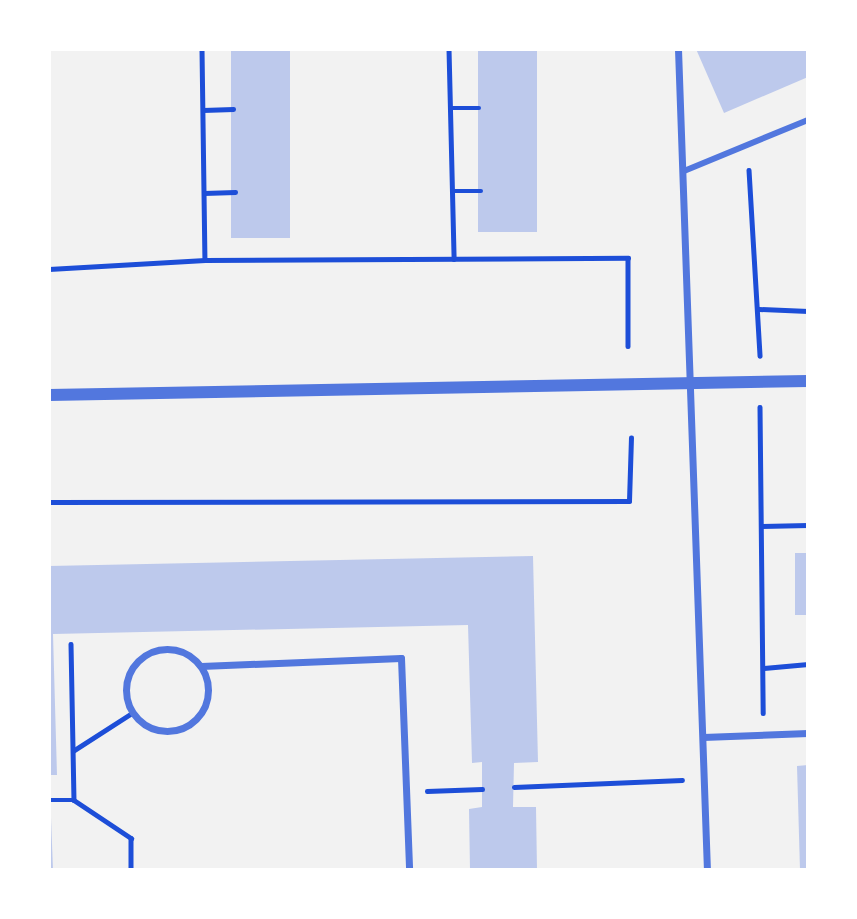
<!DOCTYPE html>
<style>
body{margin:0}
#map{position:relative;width:857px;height:919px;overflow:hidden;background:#f2f2f2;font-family:Montserrat,sans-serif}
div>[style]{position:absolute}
.building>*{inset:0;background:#bdc9ec;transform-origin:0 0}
.path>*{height:4.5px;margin:-2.25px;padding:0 2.25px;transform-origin:2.25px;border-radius:2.25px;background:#1d4ed8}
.pedestrian>*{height:6px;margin:-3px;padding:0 3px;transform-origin:3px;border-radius:3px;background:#5277de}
.minor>*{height:7px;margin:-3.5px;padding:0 3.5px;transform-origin:3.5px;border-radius:3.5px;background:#5277de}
.minor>.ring{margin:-3.5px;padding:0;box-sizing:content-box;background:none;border:7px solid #5277de;border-radius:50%}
.tertiary>*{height:12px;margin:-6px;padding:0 6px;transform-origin:6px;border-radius:6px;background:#5277de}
span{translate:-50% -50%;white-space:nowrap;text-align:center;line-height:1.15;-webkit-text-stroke:6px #fff;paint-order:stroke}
.frame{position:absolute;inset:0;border:51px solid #fff;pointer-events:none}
</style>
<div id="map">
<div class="building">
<i style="left:231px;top:49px;width:59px;height:189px"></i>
<i style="left:478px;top:49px;width:59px;height:183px"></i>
<i style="clip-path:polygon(696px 49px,808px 49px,808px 77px,724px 113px)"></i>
<i style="left:795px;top:553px;width:13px;height:62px"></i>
<i style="clip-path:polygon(533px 556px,538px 762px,514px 763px,513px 807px,536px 807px,537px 870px,470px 870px,469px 809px,482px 807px,482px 762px,472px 763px,468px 625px,53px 634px,57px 775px,49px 775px,49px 566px)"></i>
<i style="clip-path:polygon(808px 765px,808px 870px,800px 870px,797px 766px)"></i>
<i style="clip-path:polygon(49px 818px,51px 818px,53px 870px,49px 870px)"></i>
</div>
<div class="path">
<i style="left:202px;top:49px;width:211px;rotate:89.2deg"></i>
<i style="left:449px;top:49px;width:210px;rotate:88.6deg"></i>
<i style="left:450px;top:108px;width:29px"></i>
<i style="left:203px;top:110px;width:30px;rotate:-2deg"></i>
<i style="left:749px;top:170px;width:186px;rotate:86.6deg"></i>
<i style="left:452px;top:191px;width:29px"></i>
<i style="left:204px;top:193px;width:31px;rotate:-2deg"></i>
<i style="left:49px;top:269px;width:156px;rotate:-3.3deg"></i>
<i style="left:205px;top:260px;width:423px;rotate:-0.3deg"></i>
<i style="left:628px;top:258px;width:88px;rotate:90deg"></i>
<i style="left:759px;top:309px;width:49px;rotate:2.3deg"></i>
<i style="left:760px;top:407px;width:306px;rotate:89.4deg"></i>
<i style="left:49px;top:502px;width:580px;rotate:-0.1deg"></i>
<i style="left:629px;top:501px;width:63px;rotate:-88.2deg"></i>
<i style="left:762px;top:526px;width:46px;rotate:-1.2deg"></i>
<i style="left:71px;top:644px;width:156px;rotate:88.9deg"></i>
<i style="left:764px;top:668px;width:44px;rotate:-5.2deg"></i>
<i style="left:73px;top:751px;width:70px;rotate:-32.8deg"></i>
<i style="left:514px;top:787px;width:168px;rotate:-2.4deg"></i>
<i style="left:427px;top:791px;width:55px;rotate:-2.1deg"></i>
<i style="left:49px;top:800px;width:25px"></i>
<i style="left:74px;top:800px;width:69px;rotate:33.7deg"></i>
<i style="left:131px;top:838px;width:32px;rotate:90deg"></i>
</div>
<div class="pedestrian">
<i style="left:684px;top:171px;width:134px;rotate:-22.4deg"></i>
</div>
<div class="minor">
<i style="left:678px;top:49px;width:822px;rotate:87.98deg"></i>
<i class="ring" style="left:126px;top:649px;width:75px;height:75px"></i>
<i style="left:201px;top:666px;width:200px;rotate:-2.3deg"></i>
<i style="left:401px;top:658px;width:212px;rotate:87.8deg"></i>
<i style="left:703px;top:737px;width:105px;rotate:-2.2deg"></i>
</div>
<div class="tertiary">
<i style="left:49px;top:395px;width:759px;rotate:-1.06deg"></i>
</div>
<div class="frame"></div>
</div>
